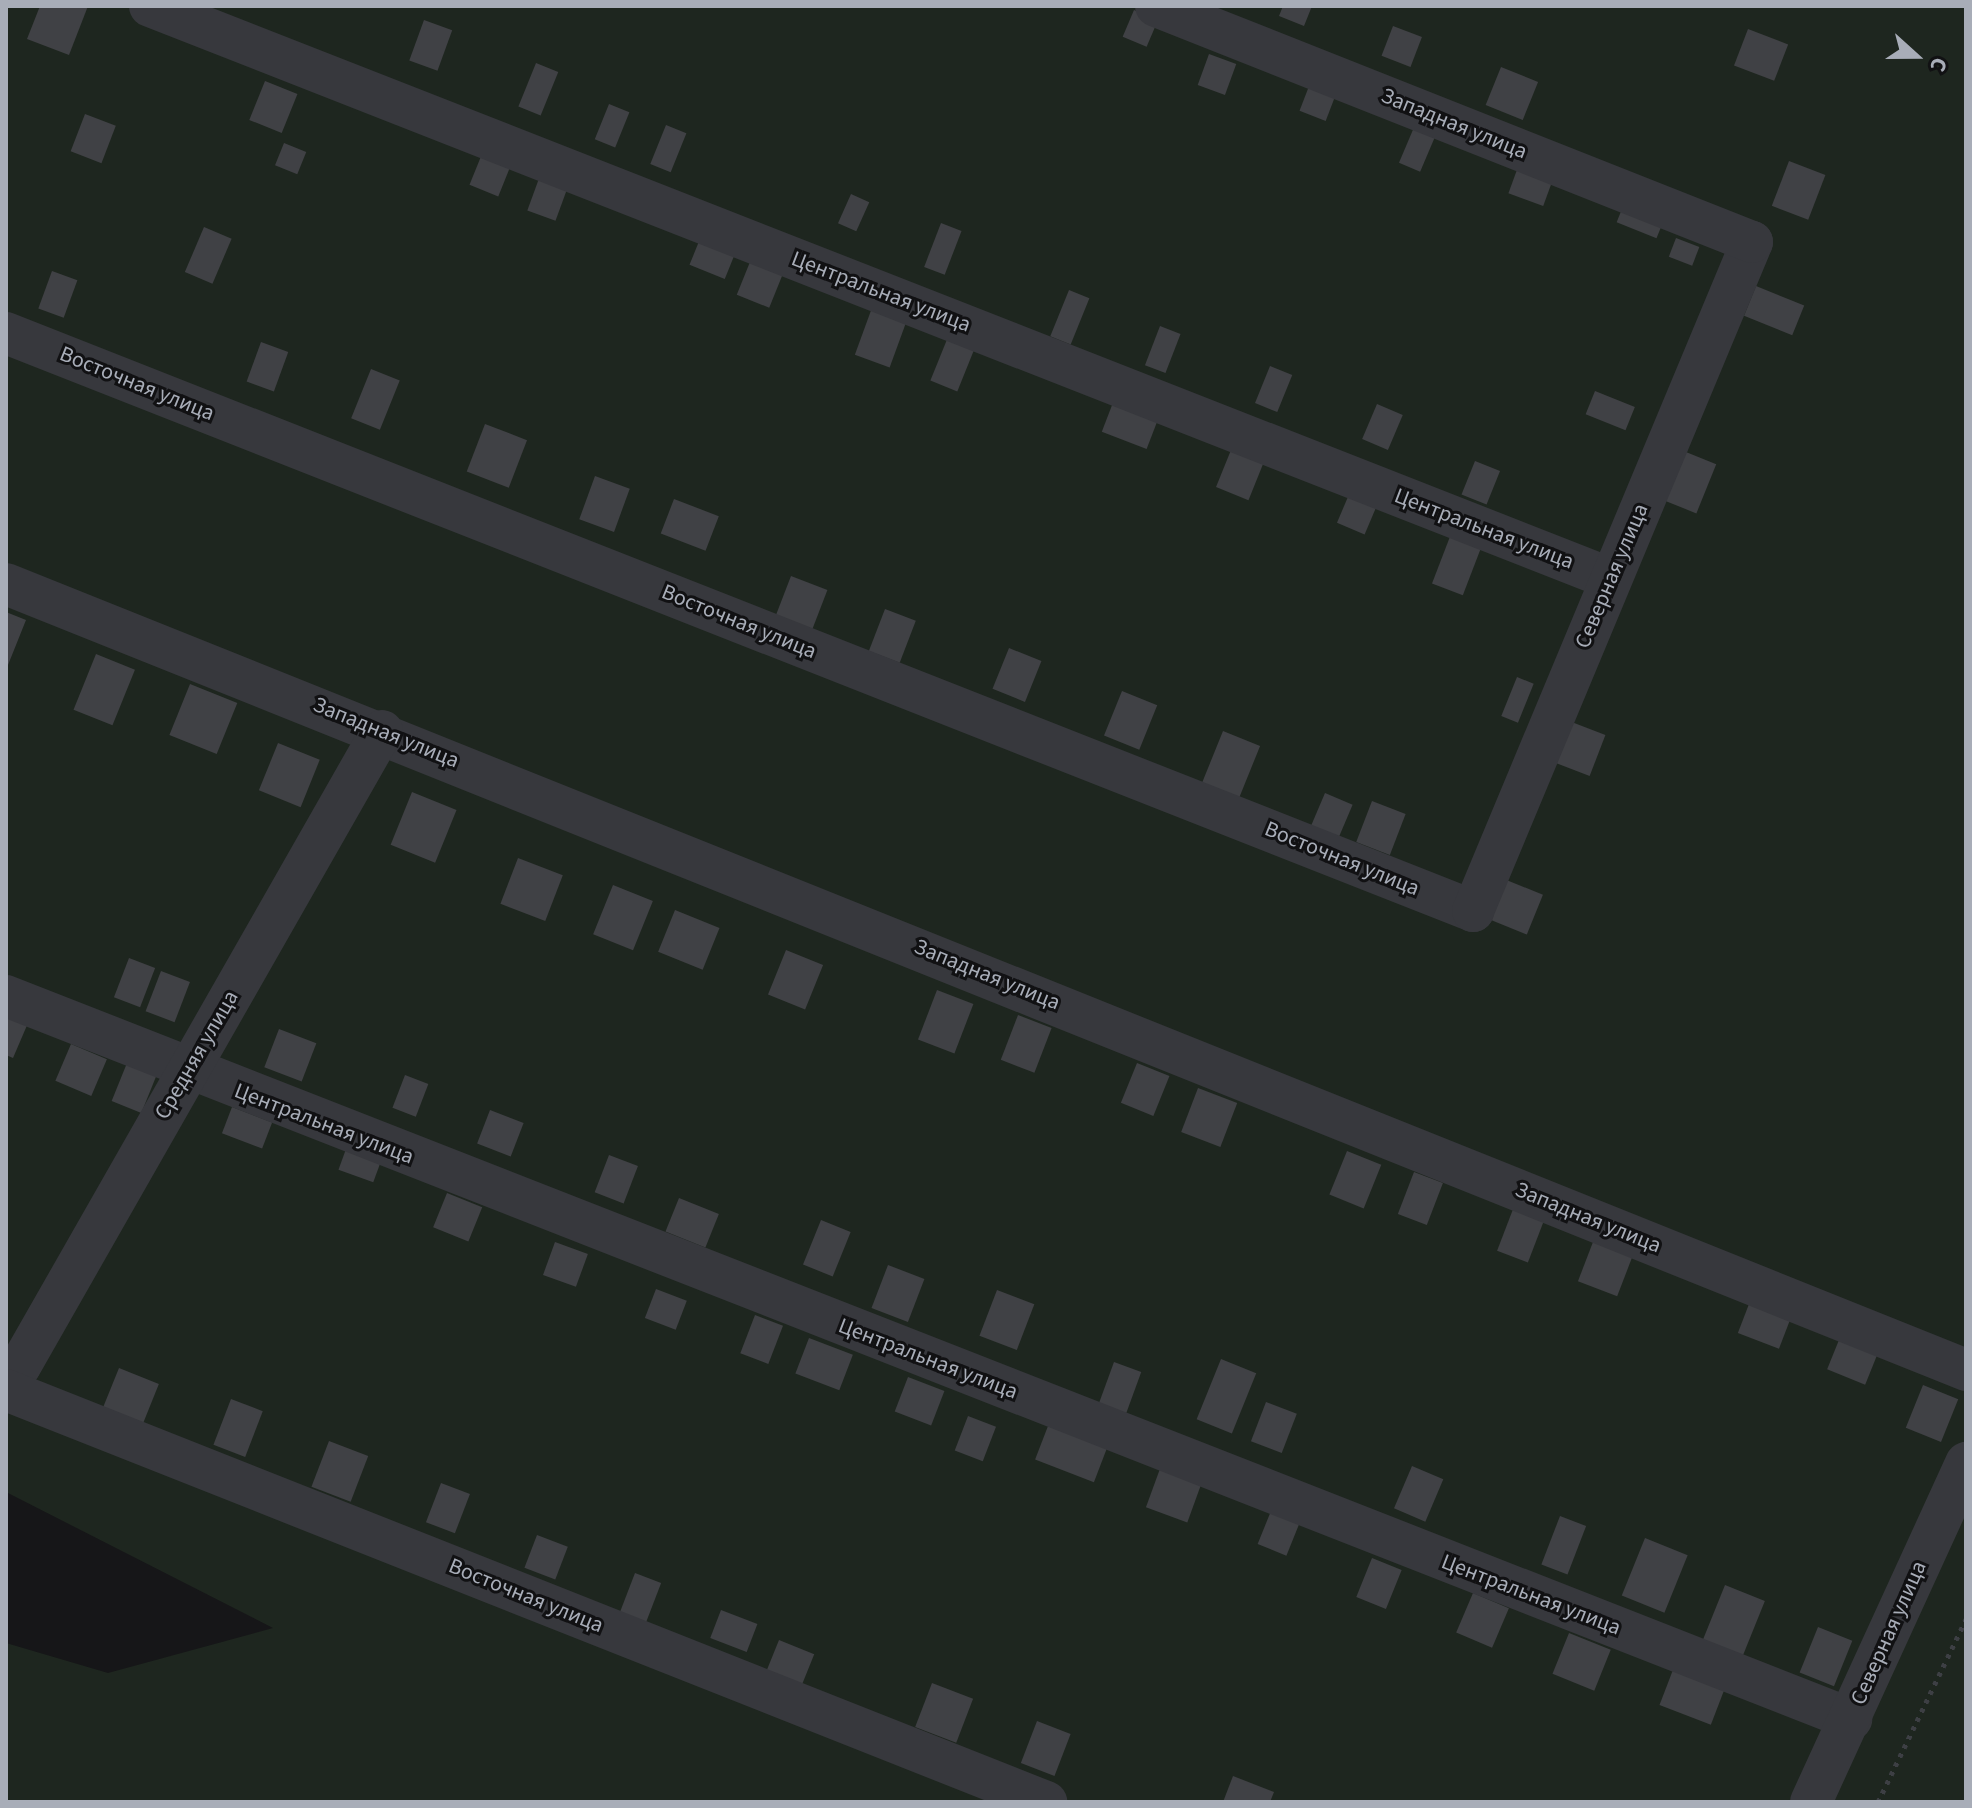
<!DOCTYPE html>
<meta charset="utf-8">
<style>
body{margin:0}
#map{position:relative;width:1972px;height:1808px;overflow:hidden;background:#161618;font-family:"Source Sans 3",sans-serif}
div>[style]{position:absolute}
.green>*{inset:0;background:#1e261f}
.building>*{inset:0;background:#404145;transform-origin:0 0}
.path>*{height:5px;margin-top:-2.5px;transform-origin:0;background:repeating-linear-gradient(90deg,#3d3f44 0 4px,transparent 0 10px)}
.minor>*{height:42px;margin:-21px;padding:0 21px;transform-origin:21px;border-radius:21px;background:#37383d}
span{translate:-50% -50%;white-space:nowrap;text-align:center;line-height:1.15;-webkit-text-stroke:6px #111113;paint-order:stroke}
.street-label{font-size:22px;color:#a8adb8}
.frame{position:absolute;inset:0;border:8px solid #a8adb8;pointer-events:none}
.north{position:absolute;left:1876px;top:16px;width:80px;height:80px;-webkit-text-stroke:6px #111113;paint-order:stroke;rotate:111deg;font-size:22px;font-weight:700;line-height:32px;text-align:center;color:#a8adb8}
.north::after{content:'';display:block;margin:auto;width:28px;height:36px;background:#a8adb8;clip-path:polygon(50% 0,100% 100%,50% 72%,0 100%)}
</style>
<div id="map">
<div class="green">
<i style="clip-path:polygon(6px 6px,1966px 6px,1966px 1802px,6px 1802px,6px 1643px,108px 1673px,273px 1628px,6px 1492px)"></i>
</div>
<div class="building">
<i style="clip-path:polygon(40px 6px,88px 6px,69px 55px,27px 39px)"></i>
<i style="clip-path:polygon(1283px 6px,1312px 6px,1304px 26px,1279px 16px)"></i>
<i style="left:1134px;top:10px;width:26px;height:29px;rotate:23deg"></i>
<i style="left:424px;top:20px;width:30px;height:43px;rotate:20deg"></i>
<i style="left:1393px;top:26px;width:31px;height:32px;rotate:21deg"></i>
<i style="left:1748px;top:29px;width:43px;height:39px;rotate:21deg"></i>
<i style="left:1209px;top:54px;width:29px;height:33px;rotate:20deg"></i>
<i style="left:536px;top:63px;width:24px;height:47px;rotate:22deg"></i>
<i style="left:1501px;top:67px;width:40px;height:41px;rotate:22deg"></i>
<i style="left:265px;top:81px;width:35px;height:42px;rotate:22deg"></i>
<i style="left:1311px;top:81px;width:28px;height:32px;rotate:21deg"></i>
<i style="left:609px;top:104px;width:22px;height:38px;rotate:22deg"></i>
<i style="left:85px;top:114px;width:33px;height:40px;rotate:21deg"></i>
<i style="left:666px;top:125px;width:22px;height:42px;rotate:22deg"></i>
<i style="left:1415px;top:125px;width:23px;height:41px;rotate:23deg"></i>
<i style="left:284px;top:143px;width:24px;height:24px;rotate:22deg"></i>
<i style="left:486px;top:144px;width:31px;height:44px;rotate:22deg"></i>
<i style="left:1789px;top:161px;width:39px;height:48px;rotate:21deg"></i>
<i style="left:1518px;top:167px;width:37px;height:28px;rotate:20deg"></i>
<i style="left:541px;top:173px;width:30px;height:40px;rotate:20deg"></i>
<i style="left:851px;top:194px;width:20px;height:32px;rotate:24deg"></i>
<i style="left:1626px;top:199px;width:43px;height:25px;rotate:22deg"></i>
<i style="left:941px;top:223px;width:22px;height:47px;rotate:21deg"></i>
<i style="left:706px;top:224px;width:38px;height:44px;rotate:22deg"></i>
<i style="left:204px;top:227px;width:30px;height:49px;rotate:23deg"></i>
<i style="left:1676px;top:238px;width:25px;height:20px;rotate:21deg"></i>
<i style="left:754px;top:252px;width:35px;height:46px;rotate:22deg"></i>
<i style="left:52px;top:271px;width:27px;height:40px;rotate:20deg"></i>
<i style="left:1756px;top:286px;width:52px;height:32px;rotate:22deg"></i>
<i style="left:1069px;top:290px;width:22px;height:50px;rotate:22deg"></i>
<i style="left:873px;top:305px;width:37px;height:53px;rotate:20deg"></i>
<i style="left:1160px;top:326px;width:22px;height:42px;rotate:21deg"></i>
<i style="left:948px;top:337px;width:29px;height:47px;rotate:22deg"></i>
<i style="left:261px;top:342px;width:29px;height:42px;rotate:20deg"></i>
<i style="left:1270px;top:366px;width:24px;height:40px;rotate:22deg"></i>
<i style="left:371px;top:369px;width:31px;height:53px;rotate:22deg"></i>
<i style="left:1119px;top:387px;width:48px;height:48px;rotate:21deg"></i>
<i style="left:1595px;top:391px;width:43px;height:25px;rotate:22deg"></i>
<i style="left:1377px;top:404px;width:28px;height:38px;rotate:23deg"></i>
<i style="left:485px;top:424px;width:45px;height:51px;rotate:21deg"></i>
<i style="left:1231px;top:450px;width:35px;height:40px;rotate:22deg"></i>
<i style="left:1681px;top:450px;width:38px;height:53px;rotate:22deg"></i>
<i style="left:1475px;top:461px;width:27px;height:36px;rotate:22deg"></i>
<i style="left:595px;top:476px;width:37px;height:46px;rotate:20deg"></i>
<i style="left:1353px;top:485px;width:30px;height:41px;rotate:23deg"></i>
<i style="left:674px;top:499px;width:48px;height:37px;rotate:21deg"></i>
<i style="left:1451px;top:534px;width:33px;height:53px;rotate:21deg"></i>
<i style="left:791px;top:576px;width:39px;height:44px;rotate:21deg"></i>
<i style="left:885px;top:609px;width:33px;height:45px;rotate:21deg"></i>
<i style="clip-path:polygon(6px 612px,26px 620px,6px 670px)"></i>
<i style="left:1009px;top:648px;width:35px;height:44px;rotate:22deg"></i>
<i style="left:96px;top:654px;width:42px;height:60px;rotate:22deg"></i>
<i style="left:1517px;top:677px;width:18px;height:42px;rotate:22deg"></i>
<i style="left:190px;top:684px;width:51px;height:55px;rotate:22deg"></i>
<i style="left:1122px;top:691px;width:38px;height:48px;rotate:22deg"></i>
<i style="left:1569px;top:721px;width:39px;height:44px;rotate:21deg"></i>
<i style="left:1223px;top:731px;width:40px;height:58px;rotate:22deg"></i>
<i style="left:278px;top:743px;width:45px;height:51px;rotate:22deg"></i>
<i style="left:412px;top:792px;width:48px;height:57px;rotate:22deg"></i>
<i style="left:1325px;top:793px;width:30px;height:40px;rotate:23deg"></i>
<i style="left:1372px;top:801px;width:36px;height:44px;rotate:21deg"></i>
<i style="left:518px;top:858px;width:48px;height:49px;rotate:21deg"></i>
<i style="left:1504px;top:879px;width:42px;height:43px;rotate:22deg"></i>
<i style="left:613px;top:885px;width:43px;height:53px;rotate:22deg"></i>
<i style="left:675px;top:910px;width:48px;height:45px;rotate:22deg"></i>
<i style="left:786px;top:950px;width:40px;height:48px;rotate:22deg"></i>
<i style="left:129px;top:958px;width:28px;height:42px;rotate:21deg"></i>
<i style="left:161px;top:971px;width:31px;height:43px;rotate:21deg"></i>
<i style="left:937px;top:990px;width:39px;height:53px;rotate:21deg"></i>
<i style="clip-path:polygon(6px 1014px,28px 1023px,13px 1058px,6px 1055px)"></i>
<i style="left:1018px;top:1015px;width:36px;height:48px;rotate:21deg"></i>
<i style="left:279px;top:1029px;width:40px;height:41px;rotate:21deg"></i>
<i style="left:71px;top:1044px;width:39px;height:40px;rotate:23deg"></i>
<i style="left:127px;top:1063px;width:32px;height:41px;rotate:22deg"></i>
<i style="left:1137px;top:1063px;width:35px;height:43px;rotate:22deg"></i>
<i style="left:405px;top:1075px;width:25px;height:35px;rotate:21deg"></i>
<i style="left:1198px;top:1088px;width:42px;height:47px;rotate:21deg"></i>
<i style="left:232px;top:1107px;width:43px;height:28px;rotate:21deg"></i>
<i style="left:490px;top:1110px;width:36px;height:36px;rotate:21deg"></i>
<i style="left:346px;top:1149px;width:37px;height:22px;rotate:20deg"></i>
<i style="left:1347px;top:1151px;width:37px;height:47px;rotate:22deg"></i>
<i style="left:609px;top:1155px;width:31px;height:40px;rotate:21deg"></i>
<i style="left:1414px;top:1172px;width:31px;height:45px;rotate:21deg"></i>
<i style="left:447px;top:1193px;width:38px;height:37px;rotate:22deg"></i>
<i style="left:679px;top:1198px;width:43px;height:36px;rotate:22deg"></i>
<i style="left:1515px;top:1204px;width:33px;height:50px;rotate:21deg"></i>
<i style="left:821px;top:1220px;width:32px;height:48px;rotate:22deg"></i>
<i style="left:555px;top:1242px;width:35px;height:35px;rotate:20deg"></i>
<i style="left:1593px;top:1242px;width:42px;height:42px;rotate:21deg"></i>
<i style="left:888px;top:1265px;width:39px;height:46px;rotate:21deg"></i>
<i style="left:656px;top:1289px;width:33px;height:31px;rotate:21deg"></i>
<i style="left:997px;top:1290px;width:40px;height:49px;rotate:21deg"></i>
<i style="left:1754px;top:1291px;width:44px;height:45px;rotate:21deg"></i>
<i style="left:755px;top:1315px;width:30px;height:41px;rotate:21deg"></i>
<i style="left:1841px;top:1335px;width:41px;height:37px;rotate:22deg"></i>
<i style="left:809px;top:1338px;width:47px;height:38px;rotate:21deg"></i>
<i style="left:1221px;top:1359px;width:38px;height:65px;rotate:22deg"></i>
<i style="left:1114px;top:1362px;width:29px;height:44px;rotate:20deg"></i>
<i style="left:119px;top:1368px;width:43px;height:44px;rotate:22deg"></i>
<i style="left:908px;top:1377px;width:39px;height:37px;rotate:21deg"></i>
<i style="left:1923px;top:1385px;width:38px;height:46px;rotate:22deg"></i>
<i style="left:231px;top:1399px;width:34px;height:49px;rotate:21deg"></i>
<i style="left:1266px;top:1402px;width:33px;height:42px;rotate:21deg"></i>
<i style="left:968px;top:1416px;width:30px;height:37px;rotate:21deg"></i>
<i style="left:1048px;top:1426px;width:63px;height:36px;rotate:21deg"></i>
<i style="left:329px;top:1441px;width:42px;height:49px;rotate:21deg"></i>
<i style="left:1161px;top:1466px;width:44px;height:44px;rotate:20deg"></i>
<i style="left:1412px;top:1466px;width:34px;height:46px;rotate:23deg"></i>
<i style="left:441px;top:1483px;width:31px;height:42px;rotate:21deg"></i>
<i style="left:1273px;top:1506px;width:31px;height:41px;rotate:22deg"></i>
<i style="left:1560px;top:1516px;width:28px;height:52px;rotate:21deg"></i>
<i style="left:537px;top:1535px;width:33px;height:35px;rotate:21deg"></i>
<i style="left:1645px;top:1538px;width:46px;height:62px;rotate:22deg"></i>
<i style="left:1372px;top:1558px;width:32px;height:42px;rotate:22deg"></i>
<i style="left:635px;top:1573px;width:28px;height:45px;rotate:21deg"></i>
<i style="left:1725px;top:1585px;width:43px;height:60px;rotate:22deg"></i>
<i style="left:1473px;top:1593px;width:39px;height:43px;rotate:23deg"></i>
<i style="left:721px;top:1610px;width:39px;height:30px;rotate:21deg"></i>
<i style="left:1818px;top:1627px;width:37px;height:49px;rotate:22deg"></i>
<i style="left:1569px;top:1633px;width:45px;height:44px;rotate:22deg"></i>
<i style="left:779px;top:1640px;width:38px;height:38px;rotate:22deg"></i>
<i style="left:1676px;top:1662px;width:55px;height:46px;rotate:21deg"></i>
<i style="left:932px;top:1683px;width:44px;height:47px;rotate:21deg"></i>
<i style="left:1037px;top:1721px;width:36px;height:45px;rotate:21deg"></i>
<i style="clip-path:polygon(1233px 1776px,1274px 1792px,1270px 1802px,1223px 1802px)"></i>
</div>
<div class="path">
<i style="left:1878px;top:1802px;width:203px;rotate:-64.3deg"></i>
</div>
<div class="minor">
<i style="left:150px;top:6px;width:1569px;rotate:21.41deg"></i>
<i style="left:6px;top:333px;width:1577px;rotate:21.5deg"></i>
<i style="left:1473px;top:911px;width:725px;rotate:-67.36deg"></i>
<i style="left:1752px;top:242px;width:641px;rotate:-158.4deg"></i>
<i style="left:6px;top:584px;width:2112px;rotate:21.85deg"></i>
<i style="left:6px;top:996px;width:1982px;rotate:21.4deg"></i>
<i style="left:6px;top:1376px;width:17px;rotate:-36deg"></i>
<i style="left:20px;top:1366px;width:731px;rotate:-60.31deg"></i>
<i style="left:6px;top:1390px;width:1119px;rotate:21.61deg"></i>
<i style="left:1811px;top:1802px;width:373px;rotate:-65.4deg"></i>
</div>
<div class="street-label">
<span style="left:1454px;top:124px;rotate:22deg">Западная улица</span>
<span style="left:881px;top:292px;rotate:21deg">Центральная улица</span>
<span style="left:137px;top:384px;rotate:22deg">Восточная улица</span>
<span style="left:1484px;top:529px;rotate:21deg">Центральная улица</span>
<span style="left:1612px;top:576px;rotate:-67deg">Северная улица</span>
<span style="left:739px;top:622px;rotate:22deg">Восточная улица</span>
<span style="left:386px;top:733px;rotate:22deg">Западная улица</span>
<span style="left:1342px;top:859px;rotate:22deg">Восточная улица</span>
<span style="left:987px;top:975px;rotate:22deg">Западная улица</span>
<span style="left:197px;top:1055px;rotate:-60deg">Средняя улица</span>
<span style="left:324px;top:1124px;rotate:21deg">Центральная улица</span>
<span style="left:1588px;top:1218px;rotate:22deg">Западная улица</span>
<span style="left:928px;top:1359px;rotate:21deg">Центральная улица</span>
<span style="left:1531px;top:1595px;rotate:21deg">Центральная улица</span>
<span style="left:526px;top:1596px;rotate:22deg">Восточная улица</span>
<span style="left:1889px;top:1633px;rotate:-66deg">Северная улица</span>
</div>
<div class="frame"></div>
<div class="north">С</div>
</div>
